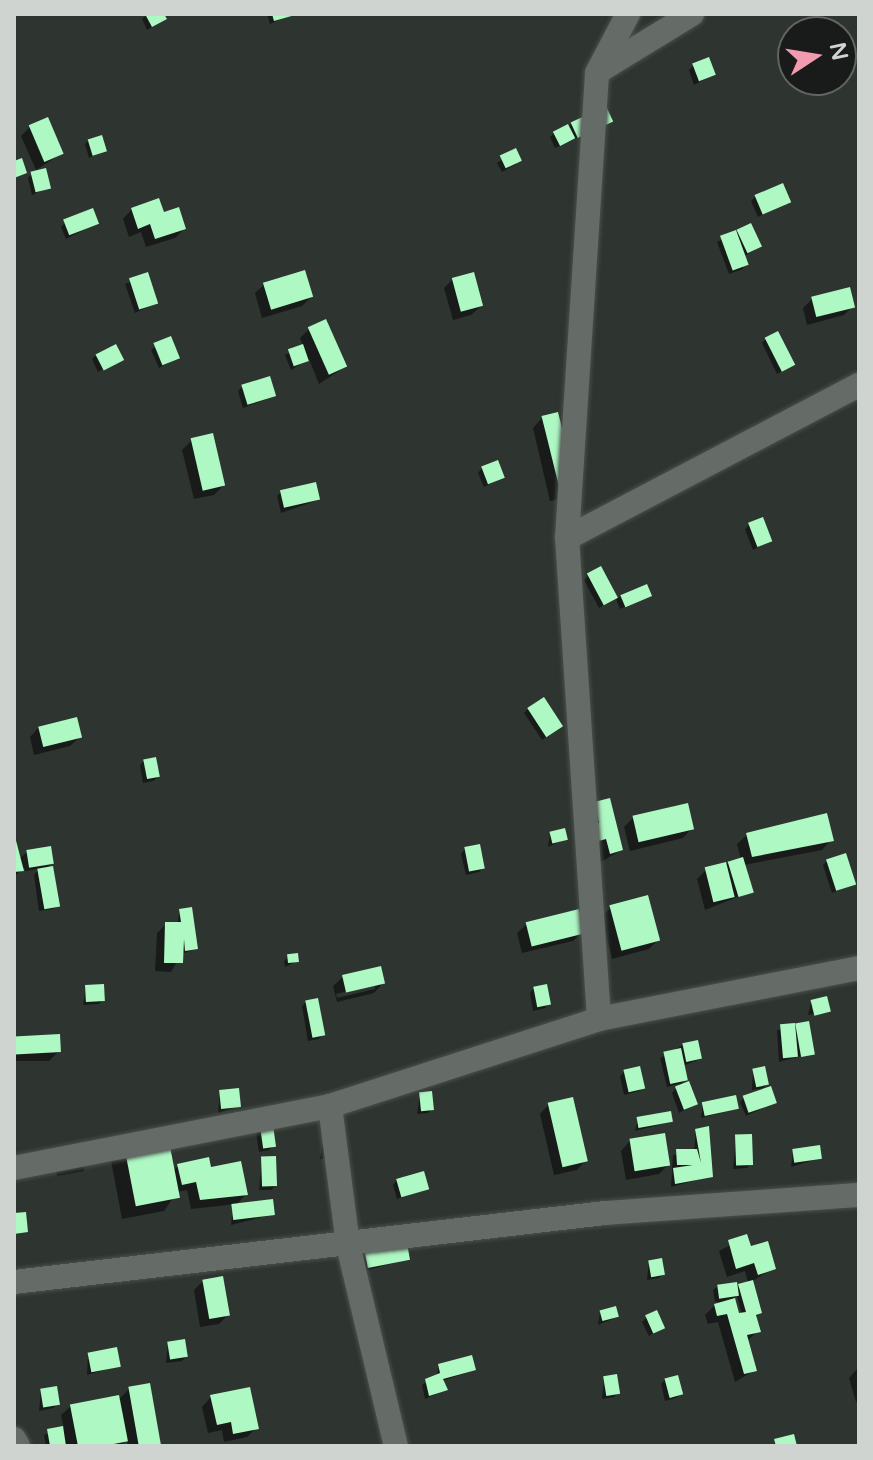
<!DOCTYPE html>
<style>
body{margin:0}
#map{position:relative;width:873px;height:1460px;overflow:hidden;background:#2e342f;font-family:"Varela Round",sans-serif}
div>[style]{position:absolute}
.shadow>*{inset:0;background:#0007}
.building>*{inset:0;background:#aef8c4;transform-origin:0 0}
.roads{filter:drop-shadow(0 0 2px #4a504c) drop-shadow(0 0 2px #4a504c)}
.minor>*{height:24px;margin:-12px;padding:0 12px;transform-origin:12px;border-radius:12px;background:#656c67}
span{translate:-50% -50%;white-space:nowrap;text-align:center;line-height:1.15;-webkit-text-stroke:8px #181b19;paint-order:stroke}
.frame{position:absolute;inset:0;border:16px solid #cfd4d0;pointer-events:none}
.north{position:absolute;left:777px;top:16px;width:80px;height:80px;box-sizing:border-box;background:#181b19;border:2px solid #616562;border-radius:50%;rotate:78deg;font-size:22px;font-weight:700;line-height:32px;text-align:center;color:#cfd4d0}
.north::after{content:'';display:block;margin:auto;width:28px;height:36px;background:#f29ab0;clip-path:polygon(50% 0,100% 100%,50% 72%,0 100%)}
</style>
<div id="map">
<div class="shadow">
<i style="clip-path:polygon(148px 14px,162px 14px,165px 19px,147px 30px,142px 19px)"></i>
<i style="clip-path:polygon(267px 14px,292px 14px,270px 24px)"></i>
<i style="clip-path:polygon(693px 66px,714px 74px,694px 85px,689px 70px)"></i>
<i style="clip-path:polygon(605px 108px,610px 121px,606px 125px,555px 148px,550px 137px,554px 133px)"></i>
<i style="clip-path:polygon(30px 127px,61px 154px,36px 170px,21px 136px)"></i>
<i style="clip-path:polygon(89px 140px,104px 150px,89px 158px,85px 144px)"></i>
<i style="clip-path:polygon(515px 151px,516px 164px,502px 172px,497px 163px)"></i>
<i style="clip-path:polygon(32px 174px,49px 187px,32px 195px,28px 178px)"></i>
<i style="clip-path:polygon(755px 197px,788px 202px,758px 217px,751px 201px)"></i>
<i style="clip-path:polygon(132px 209px,163px 214px,184px 229px,175px 238px,146px 247px,141px 232px,129px 237px,123px 219px)"></i>
<i style="clip-path:polygon(65px 223px,97px 223px,66px 239px,61px 227px)"></i>
<i style="clip-path:polygon(738px 231px,760px 247px,744px 256px,743px 269px,729px 274px,717px 242px)"></i>
<i style="clip-path:polygon(147px 275px,156px 303px,135px 313px,125px 284px)"></i>
<i style="clip-path:polygon(453px 279px,481px 306px,471px 315px,453px 320px,444px 288px)"></i>
<i style="clip-path:polygon(265px 284px,311px 297px,302px 306px,262px 318px,255px 293px)"></i>
<i style="clip-path:polygon(812px 299px,853px 306px,844px 315px,807px 325px,803px 308px)"></i>
<i style="clip-path:polygon(309px 329px,345px 367px,319px 384px,309px 359px,291px 370px,285px 355px,303px 346px,300px 338px)"></i>
<i style="clip-path:polygon(766px 339px,792px 364px,788px 368px,777px 374px,762px 343px)"></i>
<i style="clip-path:polygon(156px 346px,178px 357px,159px 368px,151px 350px)"></i>
<i style="clip-path:polygon(96px 355px,121px 359px,98px 372px,92px 359px)"></i>
<i style="clip-path:polygon(242px 387px,274px 396px,243px 408px,238px 391px)"></i>
<i style="clip-path:polygon(542px 418px,565px 498px,550px 501px,533px 428px)"></i>
<i style="clip-path:polygon(192px 440px,223px 486px,214px 495px,194px 499px,182px 450px)"></i>
<i style="clip-path:polygon(482px 468px,502px 478px,484px 487px,478px 473px)"></i>
<i style="clip-path:polygon(281px 492px,318px 500px,281px 513px,277px 496px)"></i>
<i style="clip-path:polygon(749px 525px,770px 540px,753px 550px,745px 529px)"></i>
<i style="clip-path:polygon(588px 576px,615px 597px,599px 608px,584px 580px)"></i>
<i style="clip-path:polygon(621px 596px,650px 596px,620px 609px,616px 599px)"></i>
<i style="clip-path:polygon(528px 709px,556px 730px,542px 740px,524px 713px)"></i>
<i style="clip-path:polygon(39px 727px,80px 737px,70px 746px,34px 755px,30px 737px)"></i>
<i style="clip-path:polygon(144px 761px,158px 777px,153px 781px,143px 783px,140px 765px)"></i>
<i style="clip-path:polygon(595px 803px,621px 850px,601px 862px,597px 847px)"></i>
<i style="clip-path:polygon(633px 818px,692px 828px,683px 838px,630px 851px,624px 827px)"></i>
<i style="clip-path:polygon(550px 834px,566px 839px,548px 847px)"></i>
<i style="clip-path:polygon(14px 835px,19px 859px,27px 852px,52px 863px,46px 869px,57px 905px,53px 909px,39px 911px,34px 875px,39px 869px,25px 871px,24px 867px,14px 877px)"></i>
<i style="clip-path:polygon(747px 835px,831px 840px,822px 850px,744px 865px,752px 891px,705px 910px,697px 879px,707px 869px,741px 860px,737px 844px)"></i>
<i style="clip-path:polygon(465px 849px,483px 868px,479px 872px,466px 875px,461px 854px)"></i>
<i style="clip-path:polygon(827px 861px,854px 883px,832px 893px,823px 865px)"></i>
<i style="clip-path:polygon(611px 907px,658px 940px,649px 949px,612px 959px,602px 917px)"></i>
<i style="clip-path:polygon(180px 911px,196px 949px,181px 954px,171px 972px,155px 971px,157px 933px,166px 924px,177px 924px)"></i>
<i style="clip-path:polygon(527px 924px,582px 932px,573px 941px,522px 953px,517px 933px)"></i>
<i style="clip-path:polygon(288px 957px,297px 961px,285px 967px,284px 961px)"></i>
<i style="clip-path:polygon(evenodd,343px 977px,383px 983px,374px 993px,337px 1002px,333px 986px,343px 977px,375px 984px,375px 989px,337px 998px,336px 994px,375px 984px)"></i>
<i style="clip-path:polygon(86px 987px,103px 1000px,99px 1004px,83px 1005px)"></i>
<i style="clip-path:polygon(534px 988px,549px 1004px,545px 1008px,533px 1011px,530px 993px)"></i>
<i style="clip-path:polygon(306px 1002px,323px 1034px,319px 1039px,308px 1041px,302px 1006px)"></i>
<i style="clip-path:polygon(811px 1002px,828px 1011px,808px 1015px)"></i>
<i style="clip-path:polygon(808px 1023px,813px 1053px,779px 1062px,777px 1030px)"></i>
<i style="clip-path:polygon(14px 1037px,59px 1051px,49px 1061px,14px 1061px)"></i>
<i style="clip-path:polygon(683px 1045px,700px 1059px,683px 1066px,686px 1079px,677px 1088px,695px 1104px,679px 1113px,672px 1093px,681px 1083px,667px 1087px,660px 1058px)"></i>
<i style="clip-path:polygon(753px 1070px,767px 1084px,763px 1088px,752px 1090px)"></i>
<i style="clip-path:polygon(624px 1072px,643px 1087px,639px 1091px,624px 1095px,620px 1076px)"></i>
<i style="clip-path:polygon(220px 1093px,239px 1106px,218px 1113px)"></i>
<i style="clip-path:polygon(420px 1094px,432px 1109px,428px 1113px,417px 1114px)"></i>
<i style="clip-path:polygon(744px 1098px,775px 1102px,746px 1116px,740px 1102px)"></i>
<i style="clip-path:polygon(703px 1103px,737px 1109px,701px 1118px)"></i>
<i style="clip-path:polygon(549px 1104px,586px 1160px,577px 1170px,554px 1175px,540px 1114px)"></i>
<i style="clip-path:polygon(638px 1119px,670px 1122px,635px 1131px)"></i>
<i style="clip-path:polygon(255px 1126px,274px 1146px,269px 1150px,259px 1152px)"></i>
<i style="clip-path:polygon(696px 1130px,711px 1176px,671px 1187px,673px 1155px,694px 1151px)"></i>
<i style="clip-path:polygon(736px 1137px,751px 1164px,747px 1168px,733px 1169px)"></i>
<i style="clip-path:polygon(124px 1141px,173px 1171px,178px 1166px,210px 1170px,246px 1194px,237px 1204px,191px 1209px,187px 1190px,177px 1192px,164px 1211px,122px 1219px,110px 1155px)"></i>
<i style="clip-path:polygon(630px 1141px,668px 1165px,659px 1174px,626px 1180px,621px 1151px)"></i>
<i style="clip-path:polygon(323px 1142px,334px 1158px,320px 1159px)"></i>
<i style="clip-path:polygon(85px 1149px,84px 1171px,57px 1176px,54px 1157px)"></i>
<i style="clip-path:polygon(793px 1152px,820px 1158px,791px 1167px)"></i>
<i style="clip-path:polygon(262px 1159px,275px 1186px,271px 1190px,259px 1190px)"></i>
<i style="clip-path:polygon(397px 1180px,426px 1188px,397px 1199px,393px 1185px)"></i>
<i style="clip-path:polygon(233px 1208px,273px 1214px,231px 1225px)"></i>
<i style="clip-path:polygon(evenodd,746px 1237px,750px 1249px,774px 1268px,751px 1282px,760px 1313px,755px 1318px,758px 1331px,747px 1341px,755px 1370px,735px 1382px,718px 1322px,708px 1324px,705px 1315px,719px 1301px,715px 1302px,713px 1290px,718px 1286px,736px 1289px,748px 1283px,745px 1271px,727px 1277px,719px 1251px,746px 1237px,737px 1296px,742px 1315px,738px 1316px,733px 1299px,737px 1296px)"></i>
<i style="clip-path:polygon(366px 1254px,408px 1259px,364px 1271px)"></i>
<i style="clip-path:polygon(649px 1262px,663px 1274px,659px 1278px,647px 1280px)"></i>
<i style="clip-path:polygon(203px 1281px,228px 1315px,219px 1324px,200px 1327px,194px 1290px)"></i>
<i style="clip-path:polygon(600px 1312px,617px 1317px,598px 1325px)"></i>
<i style="clip-path:polygon(646px 1318px,663px 1327px,649px 1336px,642px 1322px)"></i>
<i style="clip-path:polygon(168px 1343px,186px 1357px,182px 1361px,166px 1363px)"></i>
<i style="clip-path:polygon(88px 1354px,118px 1366px,87px 1375px)"></i>
<i style="clip-path:polygon(439px 1366px,474px 1370px,442px 1381px,445px 1390px,425px 1399px,422px 1385px,436px 1377px)"></i>
<i style="clip-path:polygon(858px 1368px,859px 1401px,856px 1402px,849px 1378px)"></i>
<i style="clip-path:polygon(604px 1379px,618px 1393px,614px 1397px,602px 1399px)"></i>
<i style="clip-path:polygon(665px 1380px,681px 1394px,676px 1398px,665px 1401px,661px 1384px)"></i>
<i style="clip-path:polygon(129px 1389px,158px 1446px,128px 1446px,127px 1440px,120px 1446px,46px 1446px,44px 1435px,64px 1428px,61px 1415px,71px 1406px,118px 1400px)"></i>
<i style="clip-path:polygon(41px 1390px,58px 1404px,53px 1408px,39px 1411px)"></i>
<i style="clip-path:polygon(211px 1397px,256px 1428px,247px 1437px,224px 1442px,222px 1430px,208px 1433px,202px 1407px)"></i>
</div>
<div class="building">
<i style="clip-path:polygon(145px 14px,164px 14px,167px 19px,152px 27px)"></i>
<i style="clip-path:polygon(272px 14px,295px 14px,295px 15px,274px 21px)"></i>
<i style="left:709px;top:57px;width:19px;height:18px;rotate:69deg"></i>
<i style="left:606px;top:106px;width:17px;height:39px;rotate:65deg"></i>
<i style="left:48px;top:117px;width:40px;height:21px;rotate:67deg"></i>
<i style="left:568px;top:124px;width:16px;height:17px;rotate:63deg"></i>
<i style="left:102px;top:135px;width:17px;height:15px;rotate:73deg"></i>
<i style="left:516px;top:148px;width:14px;height:18px;rotate:65deg"></i>
<i style="clip-path:polygon(22px 158px,27px 173px,14px 178px,14px 161px)"></i>
<i style="left:46px;top:168px;width:21px;height:16px;rotate:76deg"></i>
<i style="left:783px;top:183px;width:21px;height:31px;rotate:67deg"></i>
<i style="clip-path:polygon(159px 198px,164px 212px,179px 207px,186px 229px,155px 239px,150px 224px,138px 229px,131px 208px)"></i>
<i style="left:93px;top:208px;width:17px;height:32px;rotate:69deg"></i>
<i style="left:751px;top:223px;width:26px;height:16px;rotate:65deg"></i>
<i style="left:736px;top:230px;width:37px;height:17px;rotate:70deg"></i>
<i style="left:305px;top:270px;width:28px;height:44px;rotate:73deg"></i>
<i style="left:148px;top:272px;width:33px;height:20px;rotate:72deg"></i>
<i style="left:474px;top:272px;width:35px;height:23px;rotate:75deg"></i>
<i style="left:850px;top:287px;width:21px;height:40px;rotate:76deg"></i>
<i style="left:326px;top:319px;width:52px;height:20px;rotate:66deg"></i>
<i style="left:778px;top:331px;width:38px;height:15px;rotate:63deg"></i>
<i style="left:171px;top:336px;width:24px;height:19px;rotate:68deg"></i>
<i style="left:116px;top:344px;width:18px;height:23px;rotate:63deg"></i>
<i style="left:303px;top:344px;width:18px;height:16px;rotate:71deg"></i>
<i style="left:270px;top:376px;width:21px;height:30px;rotate:73deg"></i>
<i style="left:558px;top:412px;width:79px;height:17px;rotate:76deg"></i>
<i style="left:213px;top:433px;width:54px;height:23px;rotate:77deg"></i>
<i style="left:498px;top:460px;width:19px;height:18px;rotate:69deg"></i>
<i style="left:316px;top:482px;width:18px;height:37px;rotate:77deg"></i>
<i style="left:763px;top:517px;width:26px;height:16px;rotate:69deg"></i>
<i style="left:601px;top:566px;width:36px;height:16px;rotate:62deg"></i>
<i style="left:647px;top:584px;width:13px;height:29px;rotate:67deg"></i>
<i style="left:544px;top:697px;width:35px;height:20px;rotate:57deg"></i>
<i style="left:77px;top:717px;width:21px;height:40px;rotate:76deg"></i>
<i style="left:156px;top:757px;width:20px;height:13px;rotate:79deg"></i>
<i style="clip-path:polygon(610px 798px,623px 850px,610px 854px,606px 839px,591px 843px,587px 826px,599px 823px,594px 802px)"></i>
<i style="left:688px;top:803px;width:27px;height:57px;rotate:77deg"></i>
<i style="clip-path:polygon(827px 813px,834px 841px,752px 857px,746px 833px)"></i>
<i style="left:565px;top:828px;width:12px;height:16px;rotate:76deg"></i>
<i style="clip-path:polygon(14px 833px,24px 871px,14px 872px)"></i>
<i style="left:480px;top:844px;width:25px;height:16px;rotate:79deg"></i>
<i style="left:51px;top:846px;width:18px;height:25px;rotate:81deg"></i>
<i style="left:846px;top:853px;width:33px;height:21px;rotate:72deg"></i>
<i style="left:743px;top:857px;width:37px;height:16px;rotate:73deg"></i>
<i style="left:726px;top:862px;width:36px;height:22px;rotate:76deg"></i>
<i style="left:53px;top:866px;width:41px;height:16px;rotate:80deg"></i>
<i style="left:648px;top:895px;width:47px;height:40px;rotate:75deg"></i>
<i style="clip-path:polygon(192px 907px,198px 949px,185px 951px,184px 939px,183px 963px,164px 963px,165px 922px,181px 922px,179px 909px)"></i>
<i style="left:579px;top:909px;width:25px;height:55px;rotate:76deg"></i>
<i style="left:298px;top:953px;width:9px;height:11px;rotate:84deg"></i>
<i style="left:381px;top:966px;width:18px;height:40px;rotate:77deg"></i>
<i style="left:104px;top:984px;width:17px;height:19px;rotate:87deg"></i>
<i style="left:547px;top:984px;width:21px;height:14px;rotate:79deg"></i>
<i style="left:827px;top:996px;width:16px;height:17px;rotate:76deg"></i>
<i style="left:318px;top:998px;width:38px;height:13px;rotate:79deg"></i>
<i style="left:809px;top:1021px;width:34px;height:14px;rotate:80deg"></i>
<i style="left:795px;top:1023px;width:34px;height:15px;rotate:85deg"></i>
<i style="left:60px;top:1034px;width:18px;height:46px;rotate:87deg"></i>
<i style="left:698px;top:1040px;width:19px;height:16px;rotate:78deg"></i>
<i style="left:681px;top:1048px;width:33px;height:18px;rotate:78deg"></i>
<i style="left:640px;top:1066px;width:23px;height:17px;rotate:77deg"></i>
<i style="left:765px;top:1066px;width:19px;height:13px;rotate:78deg"></i>
<i style="left:689px;top:1081px;width:25px;height:15px;rotate:69deg"></i>
<i style="left:771px;top:1086px;width:18px;height:30px;rotate:71deg"></i>
<i style="left:239px;top:1088px;width:19px;height:20px;rotate:84deg"></i>
<i style="left:432px;top:1091px;width:19px;height:13px;rotate:84deg"></i>
<i style="left:736px;top:1095px;width:14px;height:35px;rotate:78deg"></i>
<i style="left:573px;top:1097px;width:66px;height:26px;rotate:77deg"></i>
<i style="left:671px;top:1111px;width:11px;height:35px;rotate:80deg"></i>
<i style="left:272px;top:1118px;width:29px;height:13px;rotate:82deg"></i>
<i style="clip-path:polygon(709px 1126px,713px 1177px,675px 1184px,673px 1168px,693px 1165px,677px 1165px,676px 1149px,697px 1149px,701px 1163px,695px 1129px)"></i>
<i style="left:167px;top:1131px;width:68px;height:45px;rotate:79deg"></i>
<i style="left:665px;top:1133px;width:33px;height:36px;rotate:81deg"></i>
<i style="left:752px;top:1134px;width:31px;height:17px;rotate:88deg"></i>
<i style="left:820px;top:1145px;width:14px;height:28px;rotate:82deg"></i>
<i style="left:276px;top:1156px;width:30px;height:15px;rotate:88deg"></i>
<i style="clip-path:polygon(209px 1157px,211px 1167px,241px 1161px,248px 1195px,200px 1200px,196px 1182px,182px 1185px,177px 1164px)"></i>
<i style="left:424px;top:1171px;width:19px;height:29px;rotate:74deg"></i>
<i style="left:273px;top:1199px;width:16px;height:42px;rotate:83deg"></i>
<i style="clip-path:polygon(26px 1212px,28px 1232px,14px 1234px,14px 1213px)"></i>
<i style="clip-path:polygon(747px 1234px,751px 1246px,768px 1241px,776px 1269px,758px 1275px,754px 1263px,736px 1269px,728px 1240px)"></i>
<i style="left:407px;top:1244px;width:16px;height:43px;rotate:79deg"></i>
<i style="left:662px;top:1258px;width:17px;height:14px;rotate:80deg"></i>
<i style="left:223px;top:1276px;width:40px;height:21px;rotate:80deg"></i>
<i style="clip-path:polygon(753px 1280px,762px 1313px,756px 1315px,761px 1332px,747px 1335px,757px 1371px,744px 1374px,727px 1314px,717px 1316px,714px 1304px,735px 1298px,739px 1313px,746px 1312px,738px 1284px)"></i>
<i style="left:737px;top:1282px;width:14px;height:20px;rotate:82deg"></i>
<i style="left:616px;top:1306px;width:11px;height:17px;rotate:75deg"></i>
<i style="left:657px;top:1310px;width:20px;height:13px;rotate:66deg"></i>
<i style="left:185px;top:1339px;width:18px;height:18px;rotate:81deg"></i>
<i style="left:117px;top:1347px;width:20px;height:30px;rotate:79deg"></i>
<i style="clip-path:polygon(472px 1355px,476px 1370px,443px 1379px,448px 1390px,429px 1396px,425px 1379px,440px 1373px,438px 1364px)"></i>
<i style="left:617px;top:1374px;width:20px;height:14px;rotate:81deg"></i>
<i style="left:678px;top:1375px;width:20px;height:14px;rotate:75deg"></i>
<i style="left:150px;top:1383px;width:63px;height:22px;rotate:80deg"></i>
<i style="left:57px;top:1386px;width:19px;height:17px;rotate:81deg"></i>
<i style="clip-path:polygon(250px 1387px,259px 1429px,233px 1434px,231px 1422px,217px 1425px,210px 1395px)"></i>
<i style="left:119px;top:1395px;width:47px;height:50px;rotate:79deg"></i>
<i style="clip-path:polygon(63px 1426px,66px 1446px,50px 1446px,47px 1429px)"></i>
<i style="clip-path:polygon(794px 1434px,797px 1446px,776px 1446px,774px 1439px)"></i>
</div>
<div class="roads">
<div class="minor">
<i style="left:599px;top:71px;width:109px;rotate:-31.5deg"></i>
<i style="left:567px;top:538px;width:330px;rotate:-27.7deg"></i>
<i style="left:599px;top:1019px;width:482px;rotate:-93.8deg"></i>
<i style="left:567px;top:538px;width:466px;rotate:-86.3deg"></i>
<i style="left:597px;top:73px;width:67px;rotate:-62.3deg"></i>
<i style="left:330px;top:1106px;width:140px;rotate:82.6deg"></i>
<i style="left:348px;top:1245px;width:207px;rotate:76.6deg"></i>
<i style="left:14px;top:1168px;width:322px;rotate:-11.1deg"></i>
<i style="left:330px;top:1106px;width:283px;rotate:-17.9deg"></i>
<i style="left:599px;top:1019px;width:265px;rotate:-11.1deg"></i>
<i style="left:14px;top:1282px;width:595px;rotate:-6.66deg"></i>
<i style="left:605px;top:1213px;width:255px;rotate:-4.1deg"></i>
<i style="left:14px;top:1439px;width:8px;rotate:60deg"></i>
</div>
</div>
<div class="frame"></div>
<div class="north">N</div>
</div>
